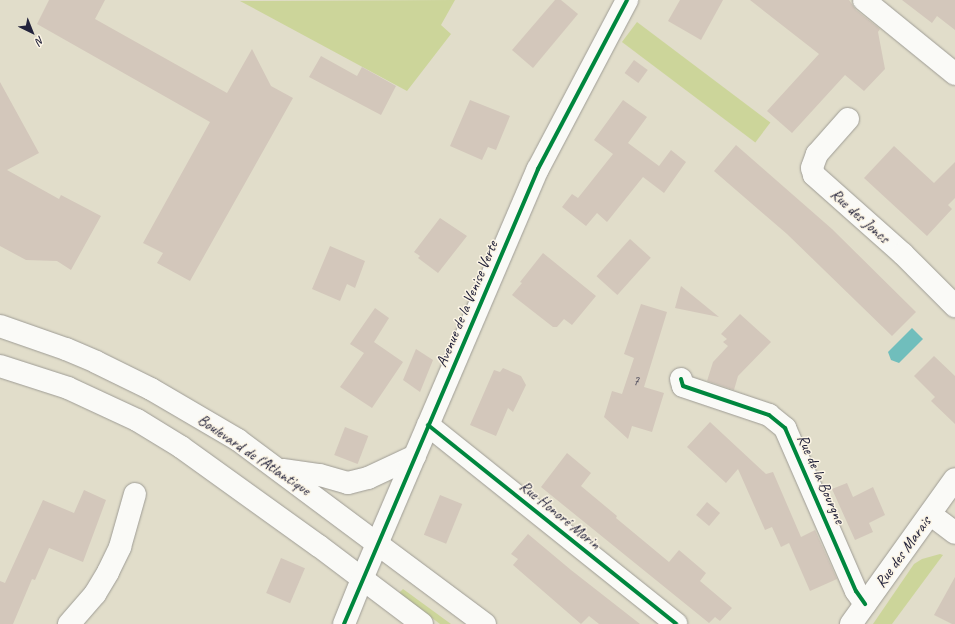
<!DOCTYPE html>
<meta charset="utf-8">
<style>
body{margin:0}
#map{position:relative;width:955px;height:624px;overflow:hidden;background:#e1ddca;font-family:Caveat,sans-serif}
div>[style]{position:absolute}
.green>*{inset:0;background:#ccd59a;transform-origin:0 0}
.water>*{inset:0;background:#70bebc}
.building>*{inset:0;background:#d3c7bb;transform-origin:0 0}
.roads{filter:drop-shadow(0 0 1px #9e9c95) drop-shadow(0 0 1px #9e9c95)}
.minor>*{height:22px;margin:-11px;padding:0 11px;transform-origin:11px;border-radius:11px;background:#fafaf7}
.major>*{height:22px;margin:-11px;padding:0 11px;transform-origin:11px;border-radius:11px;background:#fafaf7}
.cycleway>*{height:4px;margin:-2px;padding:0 2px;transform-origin:2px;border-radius:2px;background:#00873e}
span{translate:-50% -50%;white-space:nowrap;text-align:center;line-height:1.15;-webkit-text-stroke:3px #fcf5e5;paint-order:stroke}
.number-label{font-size:14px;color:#4f4c5c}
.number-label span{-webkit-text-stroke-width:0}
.street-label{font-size:16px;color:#22223b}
.north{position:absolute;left:12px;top:12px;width:40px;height:40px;-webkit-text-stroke:3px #fcf5e5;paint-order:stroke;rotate:137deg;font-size:11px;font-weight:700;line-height:16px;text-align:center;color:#22223b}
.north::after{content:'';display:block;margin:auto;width:14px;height:18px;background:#22223b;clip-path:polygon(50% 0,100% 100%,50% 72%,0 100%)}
</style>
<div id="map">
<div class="green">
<i style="clip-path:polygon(455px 0,441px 25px,451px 34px,407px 91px,240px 1px)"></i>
<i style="left:637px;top:22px;width:167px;height:25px;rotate:37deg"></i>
<i style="clip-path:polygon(940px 554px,943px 555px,892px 624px,873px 624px,914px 564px,922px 559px)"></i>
<i style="clip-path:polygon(403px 589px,451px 624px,440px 624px,399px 593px)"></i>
</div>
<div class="water">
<i style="clip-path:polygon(912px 328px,923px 339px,899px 363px,891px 360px,888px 352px)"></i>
</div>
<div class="building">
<i style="clip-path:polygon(49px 0,105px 0,95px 19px,227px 93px,252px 49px,271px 86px,293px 98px,190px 281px,157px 263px,163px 253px,143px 243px,210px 122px,37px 24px)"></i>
<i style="clip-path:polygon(555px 0,561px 0,578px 14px,533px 68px,512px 50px)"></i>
<i style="clip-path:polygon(680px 0,723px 0,701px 40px,668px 21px)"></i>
<i style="clip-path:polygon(750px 0,849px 0,856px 10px,880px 29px,878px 32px,885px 69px,864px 91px,845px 75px,792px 133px,767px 111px,819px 54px)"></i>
<i style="clip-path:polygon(902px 0,955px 0,955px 30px,937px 16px,932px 23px)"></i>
<i style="clip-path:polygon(321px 56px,357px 76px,362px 67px,396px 86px,381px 115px,309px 77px)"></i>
<i style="left:634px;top:60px;width:17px;height:16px;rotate:36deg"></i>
<i style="clip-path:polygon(0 82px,39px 153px,7px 170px,59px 199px,61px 195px,101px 216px,71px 270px,57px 261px,26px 260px,0 246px)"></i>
<i style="clip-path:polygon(470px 100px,510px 116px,496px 150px,488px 147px,482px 160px,450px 146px)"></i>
<i style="clip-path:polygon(623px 100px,647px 117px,628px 143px,659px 166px,671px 150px,686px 162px,664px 193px,643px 177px,607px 222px,597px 213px,586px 226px,562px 207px,572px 194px,578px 198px,613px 154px,594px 140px)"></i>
<i style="clip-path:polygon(736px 145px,832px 229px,916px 312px,892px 336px,787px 234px,714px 171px)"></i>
<i style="clip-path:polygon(894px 146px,934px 183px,955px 162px,955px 198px,948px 205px,952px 209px,927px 236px,864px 178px)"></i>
<i style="clip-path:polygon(440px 218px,467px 236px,438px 273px,418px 258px,420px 256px,414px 252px)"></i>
<i style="left:630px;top:239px;width:28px;height:50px;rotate:42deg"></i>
<i style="clip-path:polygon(330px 246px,365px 261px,355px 288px,347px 284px,340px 301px,312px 289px)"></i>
<i style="clip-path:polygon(543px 253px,596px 296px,572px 325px,564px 319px,557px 327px,553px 327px,512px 295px,522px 283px,520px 282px)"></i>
<i style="clip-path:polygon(681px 286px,719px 317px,675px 308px)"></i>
<i style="clip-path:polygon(641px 304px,667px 312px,644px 387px,664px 393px,652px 432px,632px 426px,628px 439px,604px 417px,612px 391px,622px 394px,634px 358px,624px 354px)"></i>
<i style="clip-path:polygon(375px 308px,389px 318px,374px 342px,403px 362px,372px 408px,340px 387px,364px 353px,350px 344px)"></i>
<i style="clip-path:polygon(740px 314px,771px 342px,738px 376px,734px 390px,707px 381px,713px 362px,728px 346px,723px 342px,727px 339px,721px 334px)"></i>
<i style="clip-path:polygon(416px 349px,433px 360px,420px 392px,403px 380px)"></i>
<i style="clip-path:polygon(934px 356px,955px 376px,955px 424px,931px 401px,935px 397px,914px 376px)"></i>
<i style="clip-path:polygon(503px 368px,521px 376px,526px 385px,513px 412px,508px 408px,496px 436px,470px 425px,494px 370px,500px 372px)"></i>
<i style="clip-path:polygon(710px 422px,766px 474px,773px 472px,801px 537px,815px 530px,837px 579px,810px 591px,789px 543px,781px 547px,772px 527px,765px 530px,738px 469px,726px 483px,687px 447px)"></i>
<i style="left:345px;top:427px;width:25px;height:30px;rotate:21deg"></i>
<i style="clip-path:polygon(567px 453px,591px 473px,581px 486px,617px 516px,616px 518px,669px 562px,679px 550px,706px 573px,700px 581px,732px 608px,720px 621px,715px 617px,709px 623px,541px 487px)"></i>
<i style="clip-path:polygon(847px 483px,853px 497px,873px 487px,885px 515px,869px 523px,873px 532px,855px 540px,832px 489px)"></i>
<i style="clip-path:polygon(84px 490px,106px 500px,83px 562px,49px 548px,35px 580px,32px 579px,13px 624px,0 624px,0 581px,5px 583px,43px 500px,74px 513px)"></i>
<i style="left:440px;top:495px;width:24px;height:43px;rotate:22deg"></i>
<i style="left:707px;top:502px;width:17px;height:17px;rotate:40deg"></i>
<i style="clip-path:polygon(528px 534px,571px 570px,640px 624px,599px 624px,589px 616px,581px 624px,513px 565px,518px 559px,511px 554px)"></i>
<i style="left:281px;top:558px;width:26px;height:38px;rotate:23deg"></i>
<i style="clip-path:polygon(955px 577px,955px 624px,952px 624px,934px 615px)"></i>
</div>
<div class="roads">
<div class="minor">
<i style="left:864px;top:0;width:117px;rotate:39.1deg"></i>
<i style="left:848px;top:119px;width:47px;rotate:131.5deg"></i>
<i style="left:817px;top:154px;width:15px;rotate:110deg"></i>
<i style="left:812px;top:168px;width:7px;rotate:74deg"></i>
<i style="left:814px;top:175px;width:119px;rotate:41.6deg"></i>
<i style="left:903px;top:254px;width:74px;rotate:45deg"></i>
<i style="left:681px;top:379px;width:7px;rotate:74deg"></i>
<i style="left:683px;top:386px;width:91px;rotate:18.6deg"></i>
<i style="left:769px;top:415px;width:21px;rotate:39deg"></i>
<i style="left:785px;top:428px;width:178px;rotate:66.5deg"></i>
<i style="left:856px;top:591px;width:16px;rotate:55deg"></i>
<i style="left:428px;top:425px;width:318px;rotate:38.7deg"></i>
<i style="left:930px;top:514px;width:31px;rotate:37deg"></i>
<i style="left:69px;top:624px;width:40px;rotate:-49deg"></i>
<i style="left:95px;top:594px;width:26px;rotate:-59deg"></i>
<i style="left:108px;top:572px;width:28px;rotate:-64deg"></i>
<i style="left:120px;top:547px;width:55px;rotate:-74.2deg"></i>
<i style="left:344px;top:624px;width:48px;rotate:-68.2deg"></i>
<i style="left:851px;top:624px;width:178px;rotate:-54.4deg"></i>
</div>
<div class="major">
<i style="left:0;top:326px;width:70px;rotate:19.2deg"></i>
<i style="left:66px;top:349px;width:33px;rotate:23deg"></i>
<i style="left:96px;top:362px;width:61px;rotate:26.1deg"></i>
<i style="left:151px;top:389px;width:101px;rotate:30.4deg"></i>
<i style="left:238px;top:440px;width:308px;rotate:36.7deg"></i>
<i style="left:0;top:366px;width:71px;rotate:17.9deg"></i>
<i style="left:68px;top:388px;width:76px;rotate:24.9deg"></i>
<i style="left:137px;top:420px;width:52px;rotate:31.5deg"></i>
<i style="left:181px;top:447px;width:170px;rotate:35.7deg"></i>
<i style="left:319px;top:546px;width:129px;rotate:37.1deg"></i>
<i style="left:283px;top:470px;width:37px;rotate:8deg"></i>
<i style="left:320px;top:475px;width:29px;rotate:16deg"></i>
<i style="left:348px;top:483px;width:21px;rotate:-14deg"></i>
<i style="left:368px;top:478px;width:52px;rotate:-25.1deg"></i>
<i style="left:362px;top:579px;width:446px;rotate:-66.8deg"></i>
<i style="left:538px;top:169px;width:191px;rotate:-62.2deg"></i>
</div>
</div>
<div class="cycleway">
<i style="left:681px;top:379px;width:7px;rotate:74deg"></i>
<i style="left:683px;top:386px;width:91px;rotate:18.6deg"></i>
<i style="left:769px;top:415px;width:21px;rotate:39deg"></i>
<i style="left:785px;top:428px;width:178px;rotate:66.5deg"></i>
<i style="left:856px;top:591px;width:16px;rotate:55deg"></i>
<i style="left:428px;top:425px;width:318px;rotate:38.7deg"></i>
<i style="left:344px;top:624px;width:495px;rotate:-66.9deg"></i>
<i style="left:538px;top:169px;width:191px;rotate:-62.2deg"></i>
</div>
<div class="number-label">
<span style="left:636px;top:381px">7</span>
</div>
<div class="street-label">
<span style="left:860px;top:216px;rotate:42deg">Rue des Joncs</span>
<span style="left:467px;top:304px;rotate:-67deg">Avenue de la Venise Verte</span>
<span style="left:254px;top:455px;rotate:34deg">Boulevard de l'Atlantique</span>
<span style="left:821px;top:479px;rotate:66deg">Rue de la Bourgne</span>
<span style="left:560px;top:515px;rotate:39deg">Rue Honoré Morin</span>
<span style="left:903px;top:552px;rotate:-54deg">Rue des Marais</span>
</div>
<div class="north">N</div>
</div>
